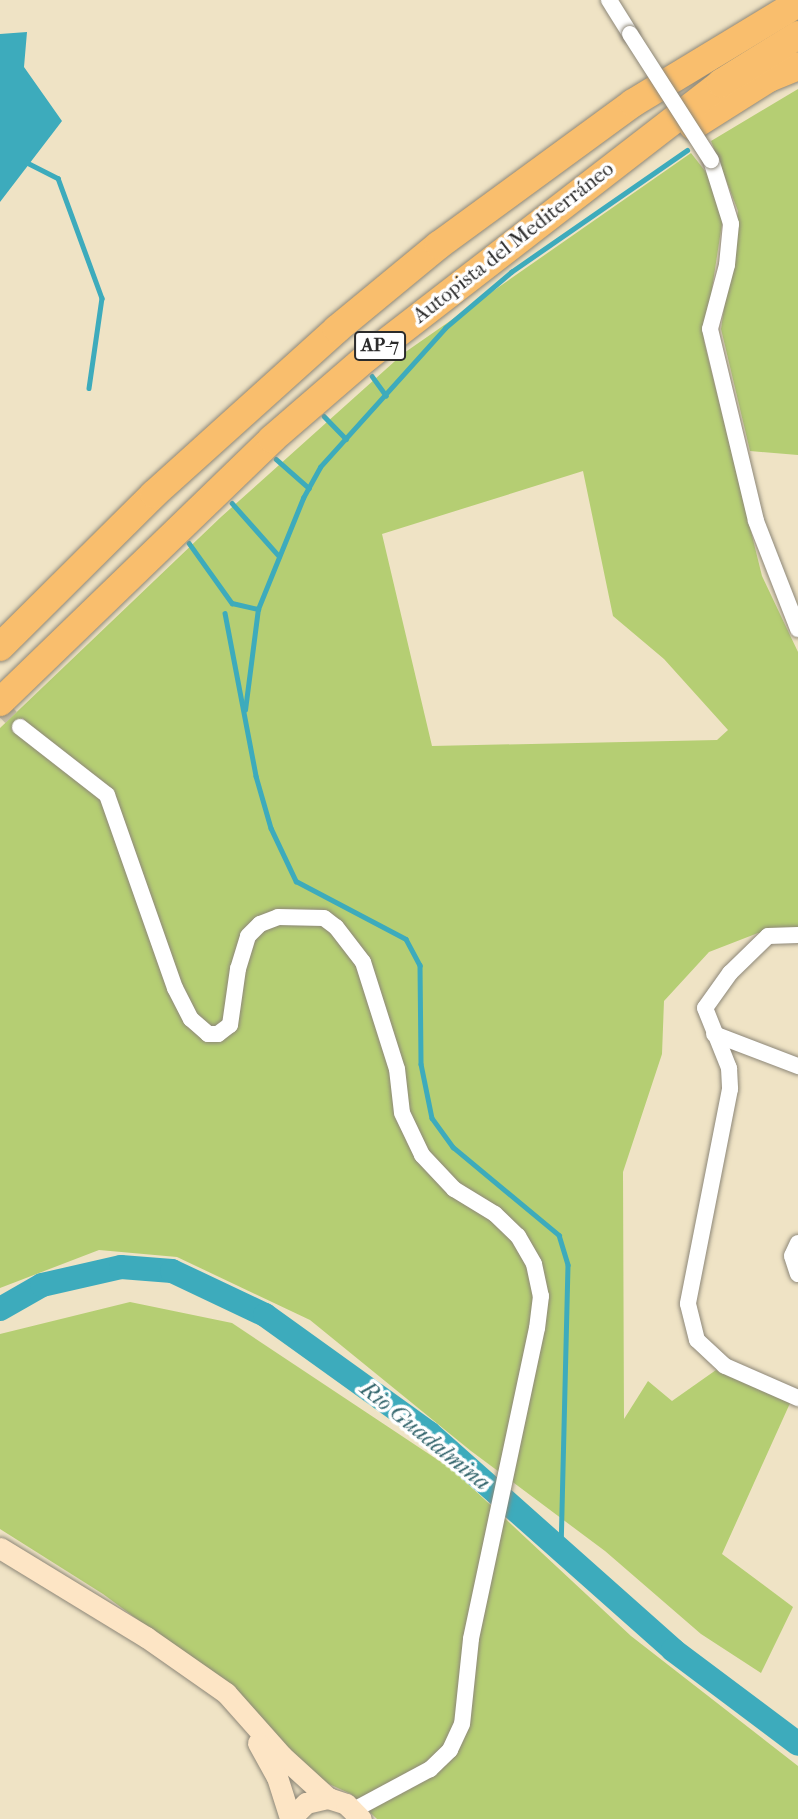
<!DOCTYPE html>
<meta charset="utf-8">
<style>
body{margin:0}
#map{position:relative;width:798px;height:1819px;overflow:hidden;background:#efe3c5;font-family:"IM FELL French Canon",serif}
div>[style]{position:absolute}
.green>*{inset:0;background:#b5ce73}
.water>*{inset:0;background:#3dabbc}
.stream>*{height:4.5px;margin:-2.25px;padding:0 2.25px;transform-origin:2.25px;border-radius:2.25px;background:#3dabbc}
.river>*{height:24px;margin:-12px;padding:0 12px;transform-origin:12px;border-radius:12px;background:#3dabbc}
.street-tunnel>*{height:16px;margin-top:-8px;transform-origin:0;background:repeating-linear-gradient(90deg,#c8bea6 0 16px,transparent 0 24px)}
.roads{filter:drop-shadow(0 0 2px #8d8778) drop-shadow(0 0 2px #8d8778)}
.street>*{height:16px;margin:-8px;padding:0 8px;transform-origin:8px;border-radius:8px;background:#fff}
.secondary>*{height:21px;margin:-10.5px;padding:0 10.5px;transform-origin:10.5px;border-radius:10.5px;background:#fde5c5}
.highway>*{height:28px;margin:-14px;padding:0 14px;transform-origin:14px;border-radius:14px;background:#f9be6d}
.bridges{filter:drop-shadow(0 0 2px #8d8778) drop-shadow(0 0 2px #8d8778)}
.street-bridge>*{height:16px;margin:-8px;padding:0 8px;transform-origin:8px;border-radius:8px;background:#fff}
span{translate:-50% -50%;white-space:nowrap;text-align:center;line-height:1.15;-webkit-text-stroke:7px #fff;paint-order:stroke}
.shield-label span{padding:2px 5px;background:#fff;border:2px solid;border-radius:5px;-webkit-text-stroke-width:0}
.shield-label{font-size:19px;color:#2b2b2b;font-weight:700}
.street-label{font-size:21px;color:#2b2b2b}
.water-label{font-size:23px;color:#33656c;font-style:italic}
</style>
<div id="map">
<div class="green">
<i style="clip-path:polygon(798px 89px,798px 455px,750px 451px,721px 329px,738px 211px,711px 141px)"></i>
<i style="clip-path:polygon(evenodd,691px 153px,709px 176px,723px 217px,704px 341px,762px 576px,798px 652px,798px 931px,758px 933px,709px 952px,664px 1001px,662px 1054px,623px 1172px,624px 1419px,648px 1381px,672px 1401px,716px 1370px,791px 1401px,722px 1554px,793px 1607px,761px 1673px,701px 1634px,605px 1551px,471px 1451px,310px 1320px,177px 1257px,99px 1250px,0 1288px,0 728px,221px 517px,404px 353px,691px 153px,583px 471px,613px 616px,664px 659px,728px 730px,717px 740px,432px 746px,382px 534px,583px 471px)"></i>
<i style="clip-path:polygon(130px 1302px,232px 1323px,453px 1470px,631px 1636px,798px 1766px,798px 1819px,377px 1819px,351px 1794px,309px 1775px,214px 1676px,103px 1594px,0 1529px,0 1334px)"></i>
</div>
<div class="water">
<i style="clip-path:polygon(27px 32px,24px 67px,62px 121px,0 202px,0 34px)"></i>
</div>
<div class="stream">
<i style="left:26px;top:162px;width:36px;rotate:27deg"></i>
<i style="left:58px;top:178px;width:128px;rotate:69.9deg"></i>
<i style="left:102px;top:298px;width:91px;rotate:98.2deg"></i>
<i style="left:372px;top:376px;width:24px;rotate:54deg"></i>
<i style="left:324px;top:416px;width:32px;rotate:46deg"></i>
<i style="left:276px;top:459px;width:44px;rotate:41.3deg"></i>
<i style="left:232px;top:503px;width:71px;rotate:48.4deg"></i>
<i style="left:189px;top:543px;width:74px;rotate:54.4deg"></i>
<i style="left:232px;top:603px;width:27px;rotate:13deg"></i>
<i style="left:225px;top:613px;width:166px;rotate:79.2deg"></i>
<i style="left:256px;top:776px;width:54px;rotate:73.9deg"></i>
<i style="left:271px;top:828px;width:59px;rotate:64.7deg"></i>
<i style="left:296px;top:881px;width:124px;rotate:27.8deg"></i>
<i style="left:406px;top:939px;width:30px;rotate:62deg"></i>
<i style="left:420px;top:965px;width:99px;rotate:89.4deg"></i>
<i style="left:421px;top:1064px;width:55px;rotate:78.5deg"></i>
<i style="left:432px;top:1118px;width:36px;rotate:54deg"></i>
<i style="left:453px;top:1147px;width:138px;rotate:39.7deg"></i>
<i style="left:559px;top:1235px;width:31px;rotate:73deg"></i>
<i style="left:568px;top:1265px;width:287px;rotate:91.4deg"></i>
<i style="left:245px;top:710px;width:102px;rotate:-82.7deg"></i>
<i style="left:258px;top:609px;width:120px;rotate:-67.9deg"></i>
<i style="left:303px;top:498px;width:35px;rotate:-61deg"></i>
<i style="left:320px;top:467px;width:187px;rotate:-48deg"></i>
<i style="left:445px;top:328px;width:87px;rotate:-40.3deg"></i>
<i style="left:511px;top:272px;width:214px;rotate:-34.7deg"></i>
</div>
<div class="river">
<i style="left:0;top:1309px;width:48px;rotate:-29.7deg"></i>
<i style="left:42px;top:1285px;width:81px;rotate:-12.8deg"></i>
<i style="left:121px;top:1267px;width:51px;rotate:4.5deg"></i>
<i style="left:172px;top:1271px;width:103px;rotate:25.3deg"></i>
<i style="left:265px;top:1315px;width:202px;rotate:35.7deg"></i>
<i style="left:429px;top:1433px;width:327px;rotate:41.6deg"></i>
<i style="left:673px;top:1650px;width:156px;rotate:36.9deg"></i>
</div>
<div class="street-tunnel">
<i style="left:0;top:706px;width:29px;rotate:46deg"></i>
</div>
<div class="roads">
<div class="street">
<i style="left:609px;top:0;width:40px;rotate:58deg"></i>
<i style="left:711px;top:160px;width:67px;rotate:72.6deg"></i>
<i style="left:731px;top:224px;width:41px;rotate:95.6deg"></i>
<i style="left:727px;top:265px;width:66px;rotate:104.9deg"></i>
<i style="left:710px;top:329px;width:197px;rotate:76.5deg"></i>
<i style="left:756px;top:521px;width:116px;rotate:68.7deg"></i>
<i style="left:20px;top:727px;width:110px;rotate:38deg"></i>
<i style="left:107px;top:795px;width:205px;rotate:70.6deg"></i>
<i style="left:175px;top:988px;width:35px;rotate:63deg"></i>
<i style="left:191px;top:1019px;width:23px;rotate:41deg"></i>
<i style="left:208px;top:1034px;width:10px"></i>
<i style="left:218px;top:1034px;width:15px;rotate:-37deg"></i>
<i style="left:230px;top:1025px;width:57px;rotate:-81.9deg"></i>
<i style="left:238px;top:969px;width:34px;rotate:-73deg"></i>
<i style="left:248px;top:936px;width:17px;rotate:-45deg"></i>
<i style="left:260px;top:924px;width:19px;rotate:-21deg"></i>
<i style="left:278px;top:917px;width:46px;rotate:1.2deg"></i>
<i style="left:324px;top:918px;width:15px;rotate:37deg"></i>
<i style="left:336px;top:927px;width:44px;rotate:52.4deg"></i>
<i style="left:363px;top:962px;width:112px;rotate:72.4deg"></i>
<i style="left:397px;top:1069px;width:44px;rotate:83.5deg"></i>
<i style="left:402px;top:1113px;width:47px;rotate:64.5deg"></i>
<i style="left:422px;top:1155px;width:47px;rotate:46.7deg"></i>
<i style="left:454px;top:1189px;width:48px;rotate:31.4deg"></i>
<i style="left:495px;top:1214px;width:32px;rotate:44deg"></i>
<i style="left:518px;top:1236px;width:32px;rotate:60deg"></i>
<i style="left:534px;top:1264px;width:33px;rotate:78deg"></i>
<i style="left:541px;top:1296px;width:32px;rotate:97deg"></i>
<i style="left:537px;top:1328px;width:318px;rotate:102deg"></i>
<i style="left:471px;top:1639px;width:85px;rotate:96deg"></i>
<i style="left:462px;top:1724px;width:29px;rotate:115deg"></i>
<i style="left:450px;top:1750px;width:28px;rotate:136deg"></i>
<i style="left:430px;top:1769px;width:86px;rotate:151.7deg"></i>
<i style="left:798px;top:935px;width:30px;rotate:178deg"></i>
<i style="left:768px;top:936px;width:53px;rotate:135.8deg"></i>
<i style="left:730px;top:973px;width:43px;rotate:125.5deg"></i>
<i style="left:705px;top:1008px;width:65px;rotate:68.2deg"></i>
<i style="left:729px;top:1068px;width:21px;rotate:87deg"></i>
<i style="left:730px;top:1089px;width:219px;rotate:101.1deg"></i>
<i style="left:688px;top:1304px;width:37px;rotate:76deg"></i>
<i style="left:697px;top:1340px;width:38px;rotate:43deg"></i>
<i style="left:725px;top:1366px;width:80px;rotate:23.7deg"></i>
<i style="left:714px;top:1034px;width:90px;rotate:20.9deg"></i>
<i style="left:798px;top:1243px;width:14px;rotate:115deg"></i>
<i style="left:792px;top:1256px;width:19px;rotate:72deg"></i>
</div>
<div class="secondary">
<i style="left:0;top:1548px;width:171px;rotate:31.4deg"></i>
<i style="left:146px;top:1637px;width:98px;rotate:35deg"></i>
<i style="left:226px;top:1693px;width:84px;rotate:48.4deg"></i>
<i style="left:282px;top:1756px;width:62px;rotate:42.4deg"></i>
<i style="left:258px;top:1743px;width:39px;rotate:61deg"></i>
<i style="left:277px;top:1777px;width:43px;rotate:72.4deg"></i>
<i style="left:290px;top:1819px;width:23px;rotate:-45deg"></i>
<i style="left:306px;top:1803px;width:23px;rotate:-13deg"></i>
<i style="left:328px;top:1798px;width:19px;rotate:18deg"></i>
<i style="left:346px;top:1804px;width:21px;rotate:45deg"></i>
</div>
<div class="highway">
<i style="left:693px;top:126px;width:90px;rotate:-32.3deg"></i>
<i style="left:769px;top:78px;width:31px;rotate:-22deg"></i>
<i style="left:0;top:647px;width:217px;rotate:-44.8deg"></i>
<i style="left:154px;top:494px;width:246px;rotate:-42deg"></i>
<i style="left:337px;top:329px;width:132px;rotate:-39.5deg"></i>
<i style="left:439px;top:245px;width:240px;rotate:-36.2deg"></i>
<i style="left:633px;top:103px;width:193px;rotate:-31.2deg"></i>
<i style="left:0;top:702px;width:378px;rotate:-44deg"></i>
<i style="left:272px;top:439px;width:125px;rotate:-40.8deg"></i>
<i style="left:367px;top:357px;width:448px;rotate:-37.7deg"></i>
<i style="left:721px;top:83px;width:91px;rotate:-31.9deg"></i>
</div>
</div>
<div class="bridges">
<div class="street-bridge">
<i style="left:630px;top:34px;width:150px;rotate:57.3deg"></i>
</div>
</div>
<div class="shield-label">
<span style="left:380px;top:346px">AP-7</span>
</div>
<div class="street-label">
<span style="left:513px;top:242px;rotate:-38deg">Autopista del Mediterráneo</span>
</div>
<div class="water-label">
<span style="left:425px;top:1436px;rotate:39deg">Rio Guadalmina</span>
</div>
</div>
